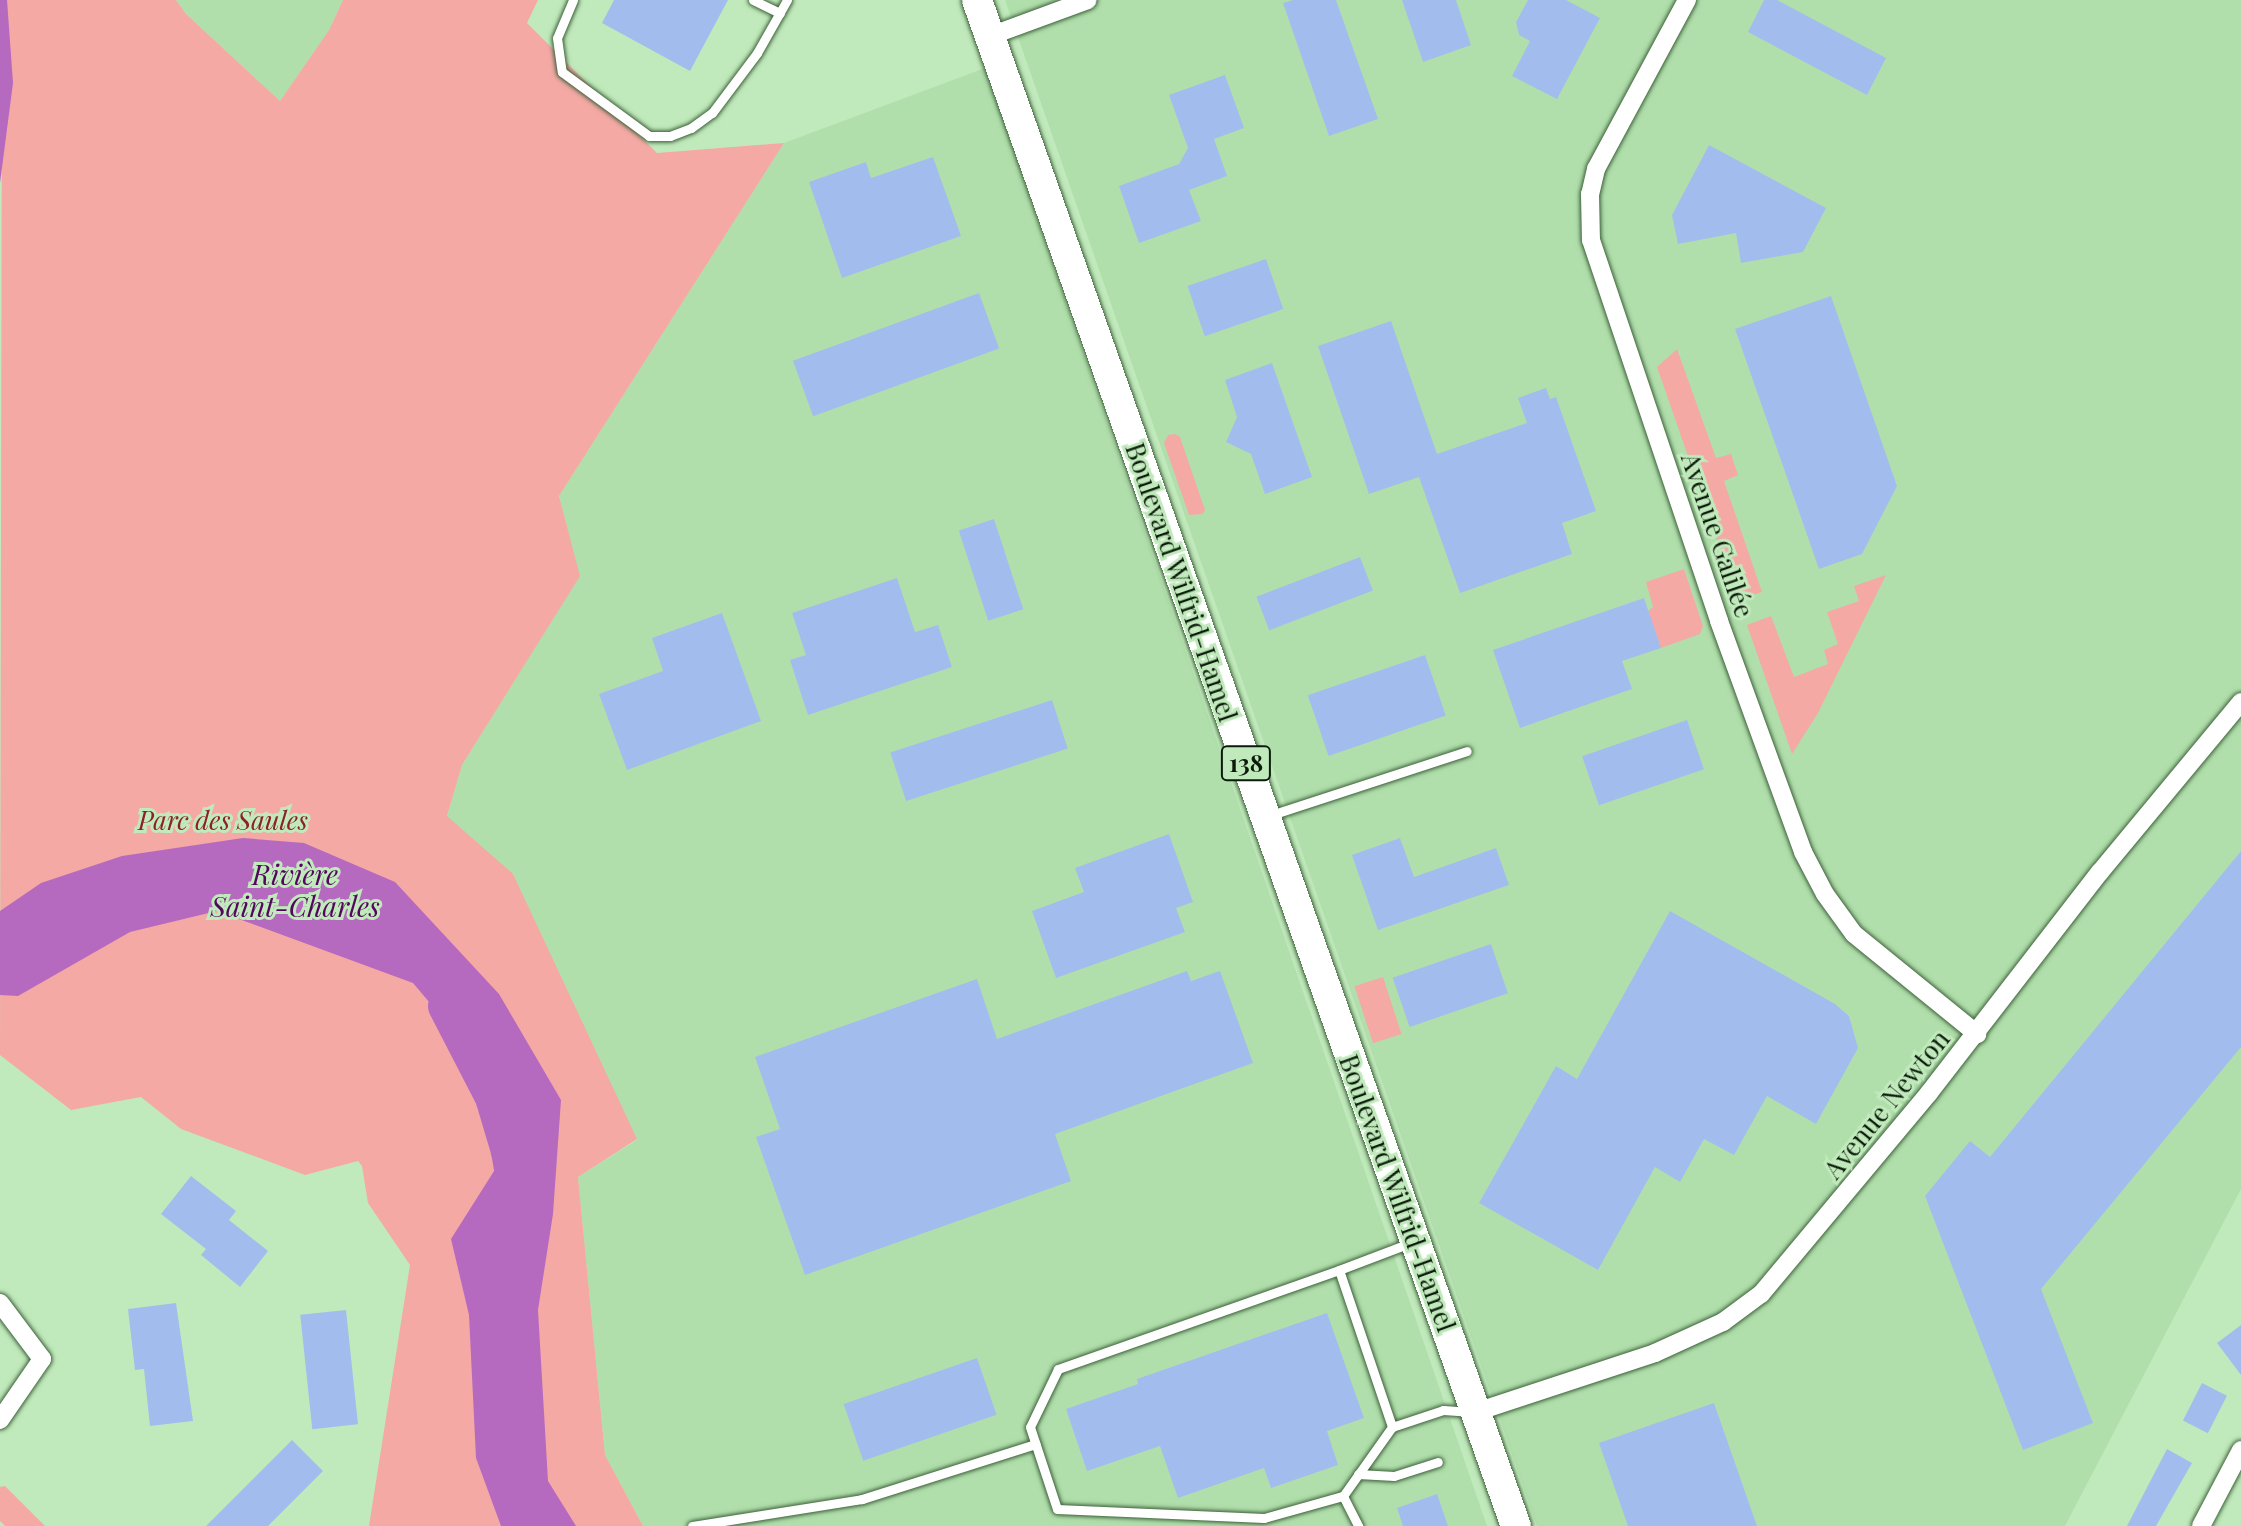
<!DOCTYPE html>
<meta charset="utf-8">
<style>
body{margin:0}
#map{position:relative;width:2241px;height:1526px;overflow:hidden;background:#c1eabc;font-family:"Playfair Display",serif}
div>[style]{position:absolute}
.built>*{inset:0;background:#b1dfac}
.green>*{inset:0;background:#f4a9a5;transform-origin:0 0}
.water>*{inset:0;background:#b56ac0}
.river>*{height:38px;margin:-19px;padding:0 19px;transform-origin:19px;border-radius:19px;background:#b56ac0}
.building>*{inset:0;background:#a2bded;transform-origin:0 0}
.roads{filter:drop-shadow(0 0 2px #3d613a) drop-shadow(0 0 2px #3d613a)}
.service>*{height:9px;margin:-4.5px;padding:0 4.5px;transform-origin:4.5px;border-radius:4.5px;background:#fff}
.minor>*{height:18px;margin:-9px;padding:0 9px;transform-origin:9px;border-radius:9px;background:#fff}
.primary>*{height:30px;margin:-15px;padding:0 15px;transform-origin:15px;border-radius:15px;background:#fff}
span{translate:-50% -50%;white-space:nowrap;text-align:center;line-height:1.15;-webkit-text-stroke:6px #c1eabc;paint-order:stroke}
.shield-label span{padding:2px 6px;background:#c1eabc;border:2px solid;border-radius:6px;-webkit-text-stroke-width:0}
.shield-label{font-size:24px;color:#0c1b0b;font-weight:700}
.street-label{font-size:26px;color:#0c1b0b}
.park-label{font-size:26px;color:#8c2128;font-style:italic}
.water-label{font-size:28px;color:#52075c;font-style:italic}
</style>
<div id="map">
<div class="built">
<i style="clip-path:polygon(176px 0,343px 0,329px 30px,280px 101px,186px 14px)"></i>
<i style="clip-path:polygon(1005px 0,2241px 0,2241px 1189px,2065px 1526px,1537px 1526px)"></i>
<i style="clip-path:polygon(985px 68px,1487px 1526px,643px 1526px,605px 1455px,578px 1177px,637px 1140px,447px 816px,462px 765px,579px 576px,559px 496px,784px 143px)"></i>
</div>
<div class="green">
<i style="clip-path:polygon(2px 0,176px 0,186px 14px,280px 101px,329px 30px,343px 0,538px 0,527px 23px,657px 153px,784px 143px,559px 496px,580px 576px,462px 765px,447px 816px,513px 874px,637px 1139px,578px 1177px,605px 1455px,643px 1526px,369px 1526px,410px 1265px,368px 1203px,362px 1166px,358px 1161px,305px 1175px,181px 1129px,141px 1097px,71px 1110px,0 1055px)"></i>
<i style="clip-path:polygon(1677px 349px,1716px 458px,1731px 454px,1738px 475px,1724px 481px,1762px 592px,1738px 600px,1657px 367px)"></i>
<i style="clip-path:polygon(1175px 434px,1180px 437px,1205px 510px,1203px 514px,1189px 515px,1164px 443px,1168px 435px)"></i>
<i style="clip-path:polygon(1684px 569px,1703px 626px,1700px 634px,1661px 648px,1648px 611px,1653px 607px,1646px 582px)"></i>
<i style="clip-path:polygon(1886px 575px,1818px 713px,1792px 754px,1747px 625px,1771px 616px,1794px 677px,1828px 664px,1824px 650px,1838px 644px,1827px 612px,1859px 601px,1854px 586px)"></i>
<i style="left:1383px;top:977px;width:60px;height:30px;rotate:72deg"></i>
<i style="clip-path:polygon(5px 1486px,45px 1526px,5px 1526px,0 1521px,0 1487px)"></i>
</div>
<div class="water">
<i style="clip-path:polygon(0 0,7px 0,13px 83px,0 183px)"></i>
<i style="clip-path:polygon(243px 838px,304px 843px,395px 882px,499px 994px,561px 1100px,553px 1214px,538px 1310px,548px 1481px,576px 1526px,501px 1526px,476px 1458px,469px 1315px,451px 1239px,513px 1141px,479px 1061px,413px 983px,217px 911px,130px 932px,18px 996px,0 995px,0 911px,41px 883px,122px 856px)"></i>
</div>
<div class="river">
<i style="left:447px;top:1006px;width:102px;rotate:62.7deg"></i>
<i style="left:494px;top:1097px;width:56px;rotate:73.5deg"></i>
<i style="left:510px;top:1151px;width:48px;rotate:80.3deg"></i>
</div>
<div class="building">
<i style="clip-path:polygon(614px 0,728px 0,690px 71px,602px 23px)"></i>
<i style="clip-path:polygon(1293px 0,1336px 0,1378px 119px,1329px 136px,1283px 3px)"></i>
<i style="clip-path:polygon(1402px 0,1456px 0,1471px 45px,1423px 62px)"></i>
<i style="clip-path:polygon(1528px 0,1566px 0,1600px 18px,1557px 99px,1512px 76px,1530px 41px,1519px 35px,1516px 22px)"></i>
<i style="clip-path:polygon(1764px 0,1777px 0,1886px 58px,1867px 95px,1748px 32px)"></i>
<i style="clip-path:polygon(1225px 75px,1244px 128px,1214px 139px,1227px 176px,1189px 190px,1201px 221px,1139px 243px,1119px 186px,1179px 164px,1188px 148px,1169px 95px)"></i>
<i style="clip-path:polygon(1709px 145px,1826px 208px,1803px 252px,1741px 263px,1736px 233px,1678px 244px,1672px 215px)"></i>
<i style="clip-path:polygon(933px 157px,961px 236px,842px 278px,809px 182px,866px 162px,871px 178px)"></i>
<i style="left:1266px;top:259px;width:53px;height:83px;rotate:71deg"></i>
<i style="left:979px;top:293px;width:59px;height:198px;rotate:70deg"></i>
<i style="clip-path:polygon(1831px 296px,1897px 486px,1862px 554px,1819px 569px,1735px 329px)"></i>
<i style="clip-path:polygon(1391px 321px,1437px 454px,1527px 423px,1518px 398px,1546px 388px,1550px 399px,1556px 397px,1596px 511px,1562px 523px,1572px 554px,1460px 593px,1419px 477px,1369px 494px,1318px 346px)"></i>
<i style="clip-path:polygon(1272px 363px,1312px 477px,1265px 494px,1251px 454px,1226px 442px,1237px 417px,1225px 380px)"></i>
<i style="left:994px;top:519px;width:95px;height:37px;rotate:72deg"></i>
<i style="left:1360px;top:557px;width:36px;height:111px;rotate:69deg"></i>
<i style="clip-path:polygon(897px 578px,915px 632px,938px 625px,952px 667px,808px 715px,790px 660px,806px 655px,792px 613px)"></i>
<i style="clip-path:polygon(1644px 598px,1661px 648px,1622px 661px,1632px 689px,1520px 728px,1493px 650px)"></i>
<i style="clip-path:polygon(722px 613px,761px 721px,627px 770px,599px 694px,663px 671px,652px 638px)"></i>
<i style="left:1425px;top:655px;width:64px;height:124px;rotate:71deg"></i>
<i style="left:1052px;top:700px;width:51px;height:170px;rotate:72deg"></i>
<i style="left:1687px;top:720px;width:52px;height:111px;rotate:71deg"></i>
<i style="clip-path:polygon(1169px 834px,1193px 902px,1176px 908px,1185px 932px,1056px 978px,1032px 911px,1084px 892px,1075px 868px)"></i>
<i style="clip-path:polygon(1400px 838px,1414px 877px,1496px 848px,1509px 885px,1378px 930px,1352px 855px)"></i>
<i style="clip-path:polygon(2241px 851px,2241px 1047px,2041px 1289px,2093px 1423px,2023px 1450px,1925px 1196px,1970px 1141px,1990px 1157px)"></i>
<i style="clip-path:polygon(1670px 911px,1835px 1004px,1849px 1016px,1858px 1048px,1816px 1124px,1767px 1096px,1734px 1155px,1704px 1139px,1680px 1182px,1655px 1167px,1598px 1270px,1479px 1203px,1556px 1066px,1577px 1079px)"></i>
<i style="left:1491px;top:944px;width:52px;height:104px;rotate:71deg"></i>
<i style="clip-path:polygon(1187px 971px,1191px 981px,1220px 971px,1253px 1063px,1055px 1134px,1071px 1181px,805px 1275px,756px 1137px,780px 1129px,755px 1057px,977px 979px,997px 1039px)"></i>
<i style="clip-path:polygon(191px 1176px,236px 1211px,229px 1220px,268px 1251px,240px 1287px,201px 1255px,206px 1249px,161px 1214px)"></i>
<i style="clip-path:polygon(176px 1303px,193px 1421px,150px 1426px,144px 1369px,135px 1370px,128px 1309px)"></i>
<i style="left:346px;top:1310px;width:115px;height:46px;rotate:84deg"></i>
<i style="clip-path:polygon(1327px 1313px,1364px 1418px,1327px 1431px,1338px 1465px,1271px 1488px,1264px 1468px,1178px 1498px,1160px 1446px,1087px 1471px,1066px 1409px,1138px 1384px,1137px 1379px)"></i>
<i style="clip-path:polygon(2241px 1325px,2241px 1375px,2217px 1343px)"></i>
<i style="left:977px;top:1358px;width:60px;height:141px;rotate:71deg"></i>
<i style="left:2202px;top:1383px;width:28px;height:42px;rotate:27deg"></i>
<i style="clip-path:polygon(1714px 1403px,1757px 1526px,1628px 1526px,1599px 1443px)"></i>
<i style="clip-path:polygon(292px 1440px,323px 1471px,268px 1526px,206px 1526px)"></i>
<i style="clip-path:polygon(2167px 1449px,2192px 1463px,2156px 1526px,2127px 1526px)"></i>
<i style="clip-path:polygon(1437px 1494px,1448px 1526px,1403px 1526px,1397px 1508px)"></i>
</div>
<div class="roads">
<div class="service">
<i style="left:573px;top:0;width:41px;rotate:112.8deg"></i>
<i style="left:557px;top:38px;width:34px;rotate:82deg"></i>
<i style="left:562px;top:72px;width:108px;rotate:36.3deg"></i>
<i style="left:649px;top:136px;width:21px"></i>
<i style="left:670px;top:136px;width:22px;rotate:-21deg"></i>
<i style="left:691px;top:128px;width:26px;rotate:-36deg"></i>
<i style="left:712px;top:113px;width:75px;rotate:-53.1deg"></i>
<i style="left:757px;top:53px;width:61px;rotate:-60.5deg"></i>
<i style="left:753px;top:0;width:30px;rotate:26deg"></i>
<i style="left:1268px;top:816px;width:209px;rotate:-18.1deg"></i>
<i style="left:1410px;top:1243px;width:76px;rotate:159.2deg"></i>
<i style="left:1339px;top:1270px;width:166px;rotate:71.3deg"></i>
<i style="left:1392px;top:1427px;width:54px;rotate:-18.4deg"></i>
<i style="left:1443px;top:1410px;width:26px;rotate:4deg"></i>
<i style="left:1339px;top:1270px;width:298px;rotate:160.6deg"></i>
<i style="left:1058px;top:1369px;width:64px;rotate:115.8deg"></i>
<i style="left:1030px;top:1427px;width:86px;rotate:71.8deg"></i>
<i style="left:1057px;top:1509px;width:207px;rotate:2.5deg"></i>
<i style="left:1264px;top:1518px;width:82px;rotate:-15.6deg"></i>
<i style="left:1343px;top:1496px;width:85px;rotate:-54.6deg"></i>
<i style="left:1358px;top:1474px;width:36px;rotate:3deg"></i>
<i style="left:1394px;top:1476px;width:46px;rotate:-17.7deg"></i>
<i style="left:1343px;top:1496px;width:34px;rotate:63deg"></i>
<i style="left:692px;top:1526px;width:172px;rotate:-9deg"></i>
<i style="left:862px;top:1499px;width:182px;rotate:-17.6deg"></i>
</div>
<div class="minor">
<i style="left:1687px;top:0;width:192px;rotate:118.3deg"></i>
<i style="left:1596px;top:169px;width:26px;rotate:103deg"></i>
<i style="left:1590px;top:194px;width:46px;rotate:88.8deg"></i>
<i style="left:1591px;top:240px;width:402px;rotate:71.4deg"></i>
<i style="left:1719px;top:621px;width:246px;rotate:70deg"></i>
<i style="left:1803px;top:852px;width:47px;rotate:62.4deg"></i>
<i style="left:1825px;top:894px;width:49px;rotate:54.1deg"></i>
<i style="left:1854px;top:934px;width:159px;rotate:39.1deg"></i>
<i style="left:990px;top:36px;width:104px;rotate:-20.2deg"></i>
<i style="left:0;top:1303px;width:70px;rotate:53.1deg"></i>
<i style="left:42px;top:1359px;width:74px;rotate:124.5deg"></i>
<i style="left:1476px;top:1412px;width:188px;rotate:-18.2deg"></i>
<i style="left:1655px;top:1353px;width:75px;rotate:-24.5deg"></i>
<i style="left:1723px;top:1322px;width:47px;rotate:-36.4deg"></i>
<i style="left:1761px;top:1294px;width:262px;rotate:-50.1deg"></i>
<i style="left:1929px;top:1093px;width:279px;rotate:-52.3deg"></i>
<i style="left:2100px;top:872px;width:221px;rotate:-50.3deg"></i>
<i style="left:2201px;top:1526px;width:86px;rotate:-62.2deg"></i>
</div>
<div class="primary">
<i style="left:977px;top:0;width:1618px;rotate:70.55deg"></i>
</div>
</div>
<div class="shield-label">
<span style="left:1246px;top:763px">138</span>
</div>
<div class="street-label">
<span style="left:1718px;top:535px;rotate:71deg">Avenue Galilée</span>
<span style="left:1182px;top:582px;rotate:71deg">Boulevard Wilfrid-Hamel</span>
<span style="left:1886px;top:1104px;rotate:-51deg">Avenue Newton</span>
<span style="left:1398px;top:1193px;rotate:70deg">Boulevard Wilfrid-Hamel</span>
</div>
<div class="park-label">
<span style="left:223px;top:820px">Parc des Saules</span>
</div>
<div class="water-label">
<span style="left:295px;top:890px">Rivière<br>Saint-Charles</span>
</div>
</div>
